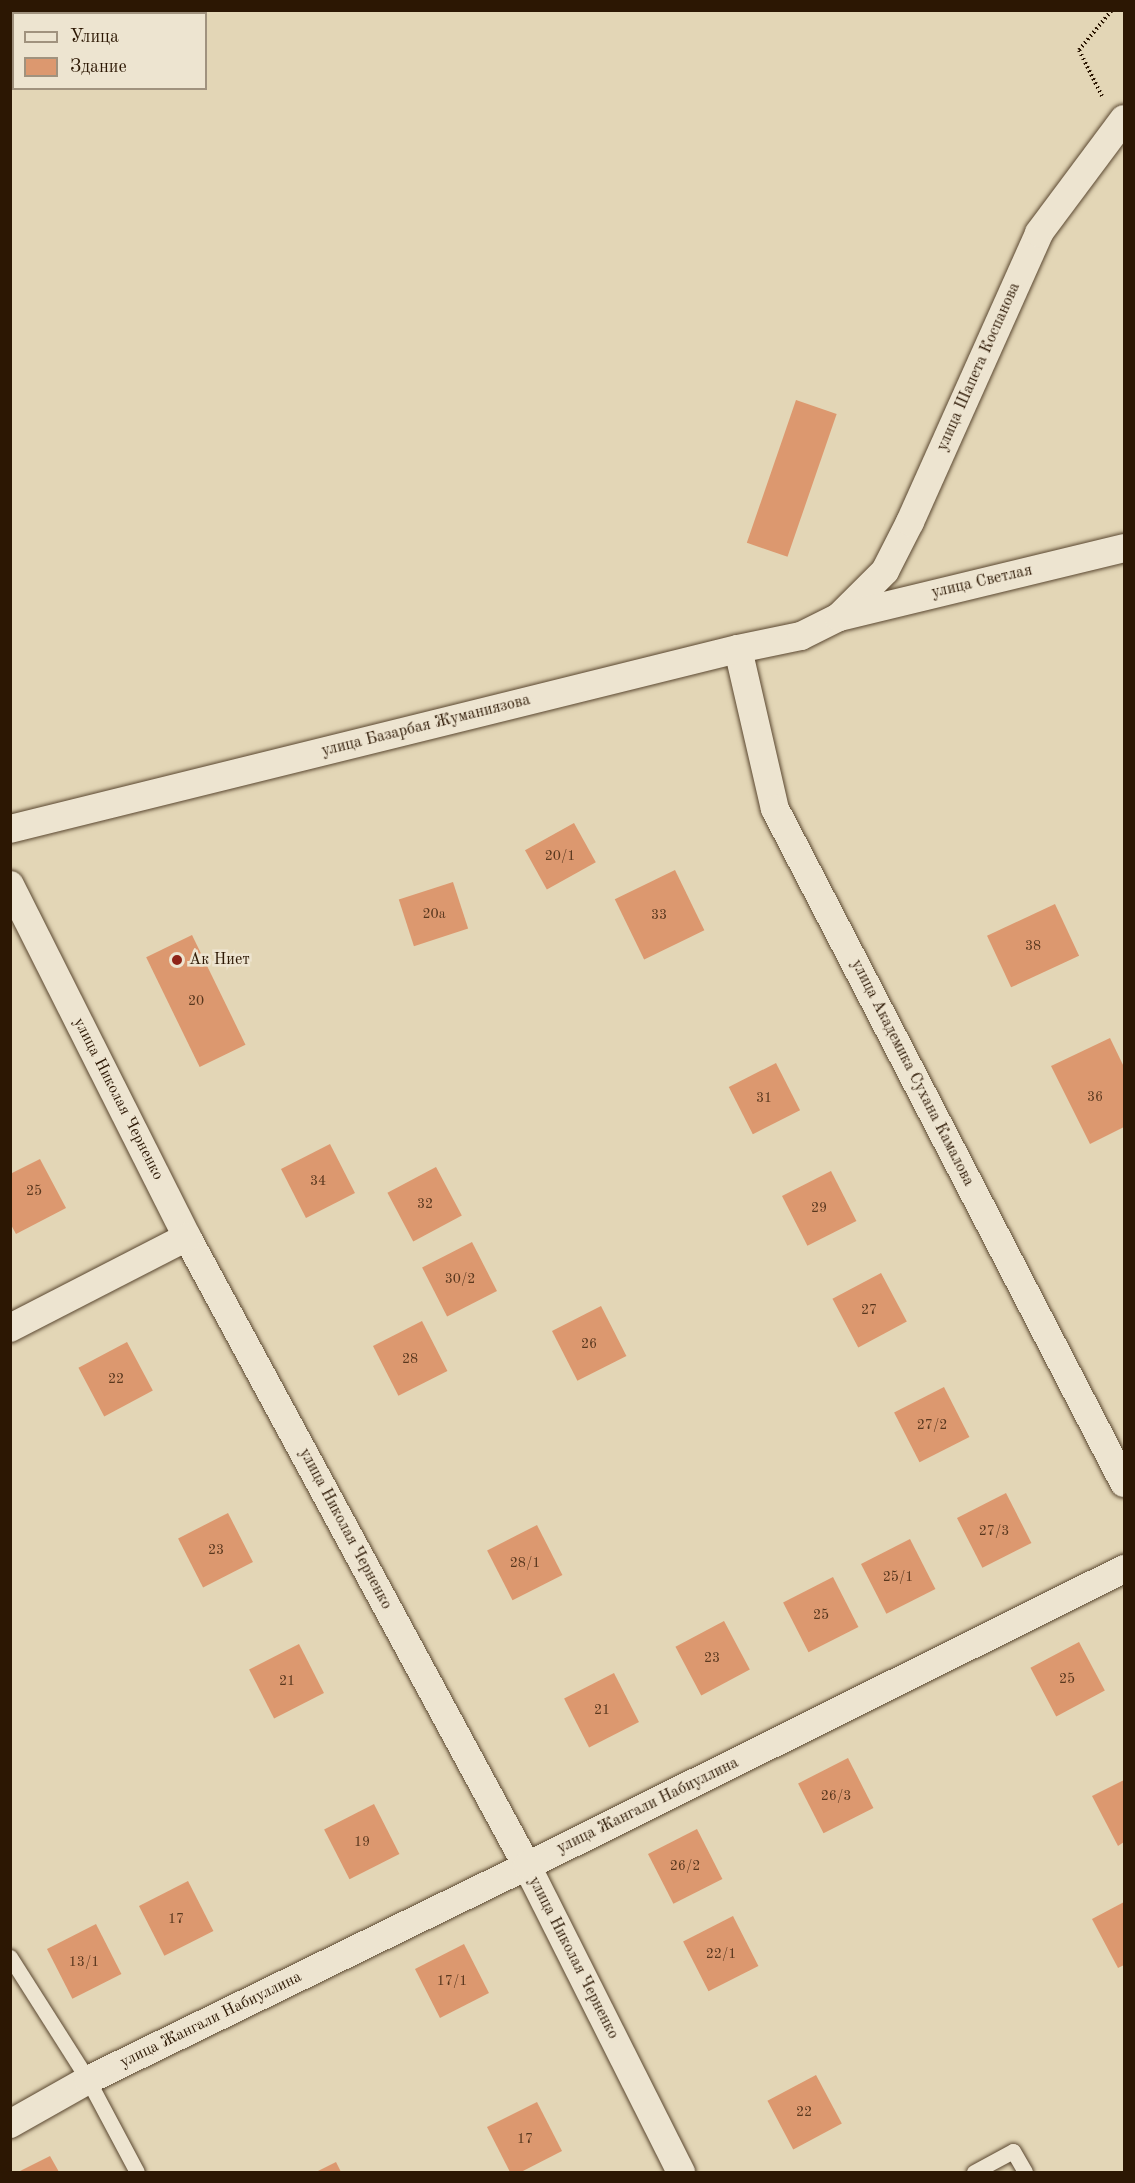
<!DOCTYPE html>
<meta charset="utf-8">
<style>
body{margin:0}
#map{position:relative;width:1135px;height:2183px;overflow:hidden;background:#e3d6b6;font-family:"Old Standard TT",serif}
div>[style]{position:absolute}
.building>*{inset:0;background:#dc986f;transform-origin:0 0}
.path>*{height:4px;margin-top:-2px;transform-origin:0;background:repeating-linear-gradient(90deg,#2c1703 0 1.5px,transparent 0 4.5px)}
.roads{filter:drop-shadow(0 0 2px #5a4730) drop-shadow(0 0 2px #5a4730)}
.lane>*{height:15px;margin:-7.5px;padding:0 7.5px;transform-origin:7.5px;border-radius:7.5px;background:#ede4d0}
.street>*{height:28px;margin:-14px;padding:0 14px;transform-origin:14px;border-radius:14px;background:#ede4d0}
.dots>*{width:16px;height:16px;translate:-50% -50%;box-sizing:border-box;border:3px solid #ede4d0;border-radius:50%}
span{translate:-50% -50%;white-space:nowrap;text-align:center;line-height:1.15;-webkit-text-stroke:5px #ede4d0;paint-order:stroke}
.number-label{font-size:14px;color:#58371e}
.number-label span{-webkit-text-stroke-width:0}
.street-label{font-size:16px;color:#2c1703}
.poi-label{font-size:16px;color:#2c1703}
.left{translate:0 -50%;text-align:left}
.frame{position:absolute;inset:0;border:12px solid #2c1703;pointer-events:none}
.legend{position:absolute;left:12px;top:12px;width:195px;height:78px;box-sizing:border-box;background:#ede4d0;border:2px solid #a0927e;margin:0;padding:8px 10px;list-style:none;font-size:18px;color:#2c1703}
.legend li{display:flex;align-items:center;gap:12px;height:30px}
.legend b{width:30px;border:2px solid #a0927e}
</style>
<div id="map">
<div class="building">
<i style="left:796px;top:400px;width:43px;height:151px;rotate:19deg"></i>
<i style="left:574px;top:823px;width:45px;height:56px;rotate:61deg"></i>
<i style="left:675px;top:870px;width:67px;height:67px;rotate:64deg"></i>
<i style="left:453px;top:882px;width:49px;height:57px;rotate:72deg"></i>
<i style="left:1055px;top:904px;width:57px;height:75px;rotate:65deg"></i>
<i style="left:192px;top:935px;width:122px;height:51px;rotate:64deg"></i>
<i style="clip-path:polygon(1110px 1038px,1124px 1067px,1124px 1127px,1090px 1144px,1051px 1066px)"></i>
<i style="left:776px;top:1063px;width:53px;height:53px;rotate:63deg"></i>
<i style="left:330px;top:1144px;width:55px;height:55px;rotate:63deg"></i>
<i style="clip-path:polygon(40px 1159px,66px 1208px,16px 1234px,10px 1223px,10px 1174px)"></i>
<i style="left:436px;top:1167px;width:55px;height:55px;rotate:62deg"></i>
<i style="left:831px;top:1171px;width:56px;height:55px;rotate:63deg"></i>
<i style="left:472px;top:1242px;width:55px;height:56px;rotate:63deg"></i>
<i style="left:881px;top:1273px;width:55px;height:55px;rotate:62deg"></i>
<i style="left:601px;top:1306px;width:56px;height:55px;rotate:63deg"></i>
<i style="left:422px;top:1321px;width:56px;height:55px;rotate:63deg"></i>
<i style="left:127px;top:1342px;width:55px;height:55px;rotate:62deg"></i>
<i style="left:944px;top:1387px;width:56px;height:56px;rotate:63deg"></i>
<i style="left:1006px;top:1493px;width:56px;height:55px;rotate:63deg"></i>
<i style="left:228px;top:1513px;width:55px;height:56px;rotate:63deg"></i>
<i style="left:537px;top:1525px;width:56px;height:56px;rotate:63deg"></i>
<i style="left:910px;top:1539px;width:56px;height:55px;rotate:63deg"></i>
<i style="left:833px;top:1577px;width:56px;height:56px;rotate:63deg"></i>
<i style="left:724px;top:1621px;width:55px;height:55px;rotate:62deg"></i>
<i style="left:1079px;top:1642px;width:55px;height:55px;rotate:62deg"></i>
<i style="left:299px;top:1644px;width:55px;height:56px;rotate:63deg"></i>
<i style="left:614px;top:1673px;width:55px;height:56px;rotate:63deg"></i>
<i style="left:848px;top:1758px;width:56px;height:56px;rotate:63deg"></i>
<i style="clip-path:polygon(1124px 1780px,1124px 1842px,1118px 1846px,1092px 1796px)"></i>
<i style="left:374px;top:1804px;width:56px;height:56px;rotate:63deg"></i>
<i style="left:697px;top:1829px;width:56px;height:55px;rotate:63deg"></i>
<i style="left:188px;top:1881px;width:56px;height:55px;rotate:63deg"></i>
<i style="clip-path:polygon(1124px 1902px,1124px 1965px,1118px 1968px,1092px 1919px)"></i>
<i style="left:733px;top:1916px;width:56px;height:56px;rotate:63deg"></i>
<i style="left:96px;top:1924px;width:56px;height:55px;rotate:63deg"></i>
<i style="left:464px;top:1944px;width:55px;height:55px;rotate:63deg"></i>
<i style="left:816px;top:2075px;width:55px;height:55px;rotate:62deg"></i>
<i style="clip-path:polygon(537px 2102px,562px 2151px,521px 2172px,510px 2172px,487px 2127px)"></i>
<i style="clip-path:polygon(50px 2156px,59px 2172px,18px 2172px)"></i>
<i style="clip-path:polygon(336px 2162px,341px 2172px,316px 2172px)"></i>
</div>
<div class="path">
<i style="left:1102px;top:96px;width:51px;rotate:-116.6deg"></i>
<i style="left:1079px;top:50px;width:52px;rotate:-50.5deg"></i>
</div>
<div class="roads">
<div class="lane">
<i style="left:10px;top:1957px;width:146px;rotate:57.6deg"></i>
<i style="left:88px;top:2080px;width:104px;rotate:62deg"></i>
<i style="left:974px;top:2172px;width:44px;rotate:-28.3deg"></i>
<i style="left:1013px;top:2151px;width:24px;rotate:60deg"></i>
</div>
<div class="street">
<i style="left:839px;top:617px;width:65px;rotate:-45deg"></i>
<i style="left:885px;top:571px;width:55px;rotate:-63deg"></i>
<i style="left:910px;top:522px;width:316px;rotate:-65.9deg"></i>
<i style="left:1039px;top:233px;width:142px;rotate:-53.3deg"></i>
<i style="left:738px;top:649px;width:164px;rotate:77deg"></i>
<i style="left:775px;top:809px;width:759px;rotate:62.62deg"></i>
<i style="left:10px;top:829px;width:750px;rotate:-13.89deg"></i>
<i style="left:738px;top:649px;width:64px;rotate:-11.7deg"></i>
<i style="left:801px;top:636px;width:42px;rotate:-26.6deg"></i>
<i style="left:839px;top:617px;width:293px;rotate:-13.6deg"></i>
<i style="left:10px;top:885px;width:394px;rotate:63.3deg"></i>
<i style="left:187px;top:1237px;width:715px;rotate:61.61deg"></i>
<i style="left:527px;top:1866px;width:343px;rotate:63.3deg"></i>
<i style="left:10px;top:1328px;width:199px;rotate:-27.2deg"></i>
<i style="left:10px;top:2124px;width:90px;rotate:-29.4deg"></i>
<i style="left:88px;top:2080px;width:488px;rotate:-26deg"></i>
<i style="left:527px;top:1866px;width:667px;rotate:-26.45deg"></i>
</div>
</div>
<div class="dots">
<i style="left:177px;top:960px;background:#8f2418"></i>
</div>
<div class="number-label">
<span style="left:560px;top:856px">20/1</span>
<span style="left:434px;top:914px">20а</span>
<span style="left:659px;top:915px">33</span>
<span style="left:1033px;top:946px">38</span>
<span style="left:196px;top:1001px">20</span>
<span style="left:1095px;top:1097px">36</span>
<span style="left:764px;top:1098px">31</span>
<span style="left:318px;top:1181px">34</span>
<span style="left:34px;top:1191px">25</span>
<span style="left:425px;top:1204px">32</span>
<span style="left:819px;top:1208px">29</span>
<span style="left:460px;top:1279px">30/2</span>
<span style="left:869px;top:1310px">27</span>
<span style="left:589px;top:1344px">26</span>
<span style="left:410px;top:1359px">28</span>
<span style="left:116px;top:1379px">22</span>
<span style="left:932px;top:1425px">27/2</span>
<span style="left:994px;top:1531px">27/3</span>
<span style="left:216px;top:1550px">23</span>
<span style="left:525px;top:1563px">28/1</span>
<span style="left:898px;top:1577px">25/1</span>
<span style="left:821px;top:1615px">25</span>
<span style="left:712px;top:1658px">23</span>
<span style="left:1067px;top:1679px">25</span>
<span style="left:287px;top:1681px">21</span>
<span style="left:602px;top:1710px">21</span>
<span style="left:836px;top:1796px">26/3</span>
<span style="left:362px;top:1842px">19</span>
<span style="left:685px;top:1866px">26/2</span>
<span style="left:176px;top:1919px">17</span>
<span style="left:721px;top:1954px">22/1</span>
<span style="left:84px;top:1962px">13/1</span>
<span style="left:452px;top:1981px">17/1</span>
<span style="left:804px;top:2112px">22</span>
<span style="left:525px;top:2139px">17</span>
</div>
<div class="street-label">
<span style="left:979px;top:367px;rotate:-66deg">улица Шапета Коспанова</span>
<span style="left:982px;top:582px;rotate:-13deg">улица Светлая</span>
<span style="left:426px;top:726px;rotate:-14deg">улица Базарбая Жуманиязова</span>
<span style="left:912px;top:1073px;rotate:63deg">улица Академика Сухана Камалова</span>
<span style="left:118px;top:1099px;rotate:63deg">улица Николая Черненко</span>
<span style="left:345px;top:1529px;rotate:62deg">улица Николая Черненко</span>
<span style="left:648px;top:1806px;rotate:-26deg">улица Жангали Набиуллина</span>
<span style="left:573px;top:1958px;rotate:63deg">улица Николая Черненко</span>
<span style="left:211px;top:2020px;rotate:-26deg">улица Жангали Набиуллина</span>
</div>
<div class="poi-label">
<span class="left" style="left:189px;top:960px">Ак Ниет</span>
</div>
<div class="frame"></div>
<ul class="legend">
<li><b style="height:8px;background:#ede4d0"></b>Улица</li>
<li><b style="height:16px;background:#dc986f"></b>Здание</li>
</ul>
</div>
